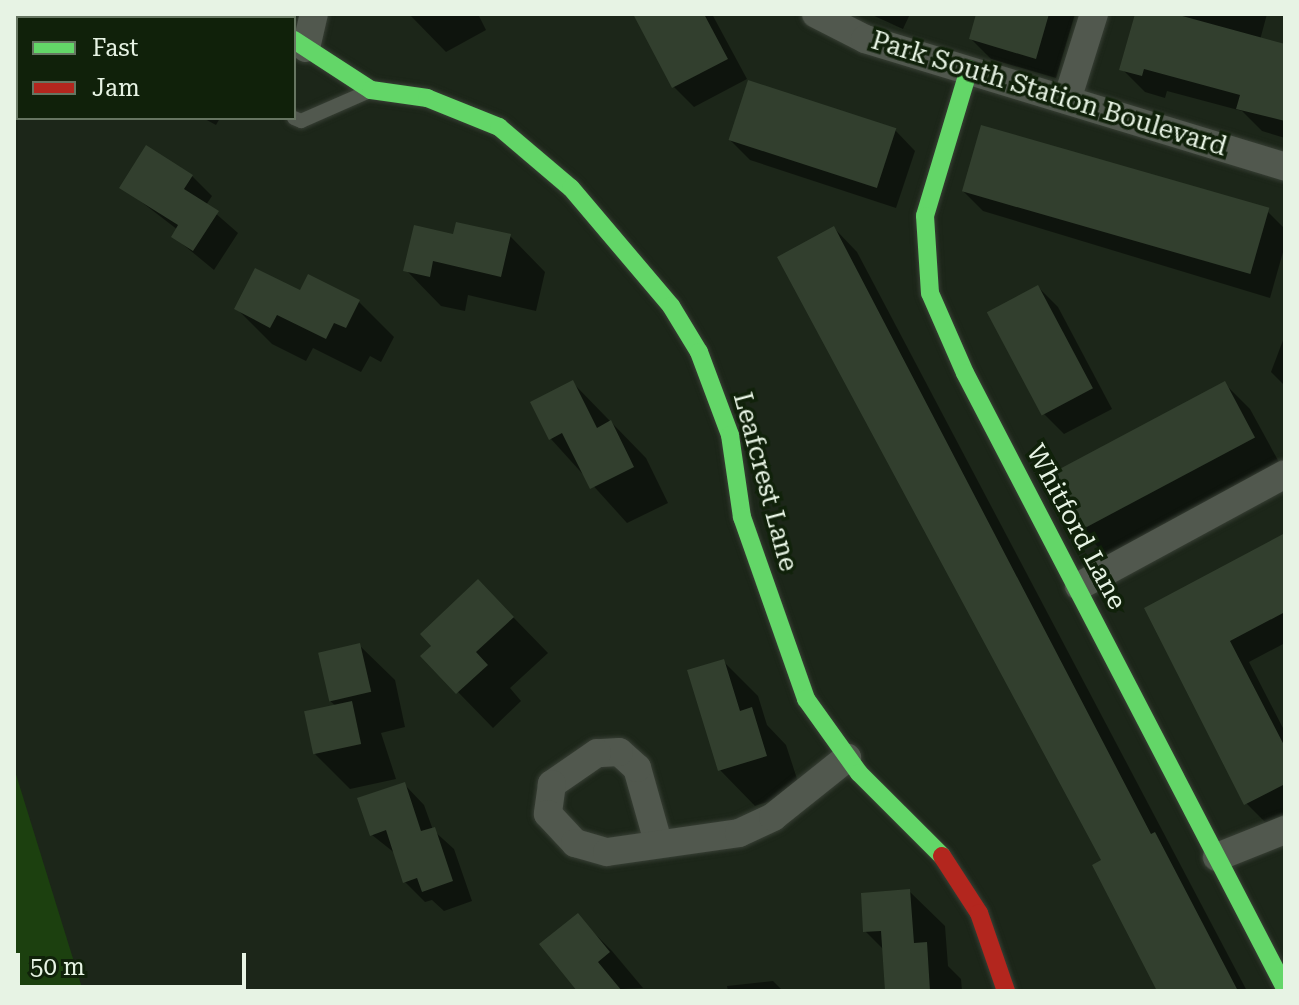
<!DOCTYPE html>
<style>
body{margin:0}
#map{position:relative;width:1299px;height:1005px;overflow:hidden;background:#1c2619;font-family:"Roboto Serif",serif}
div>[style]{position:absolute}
.green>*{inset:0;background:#1c400f}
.shadow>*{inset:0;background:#0007}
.building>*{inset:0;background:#323f2e;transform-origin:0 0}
.roads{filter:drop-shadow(0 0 2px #383f35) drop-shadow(0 0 2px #383f35)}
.lane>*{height:14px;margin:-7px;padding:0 7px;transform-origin:7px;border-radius:7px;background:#51584e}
.street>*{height:28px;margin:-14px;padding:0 14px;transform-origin:14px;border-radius:14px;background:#51584e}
.fast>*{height:18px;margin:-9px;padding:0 9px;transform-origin:9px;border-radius:9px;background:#63d668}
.jam>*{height:18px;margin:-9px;padding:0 9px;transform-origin:9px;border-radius:9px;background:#b3261e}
span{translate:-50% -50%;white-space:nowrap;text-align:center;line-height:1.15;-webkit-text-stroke:7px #10210a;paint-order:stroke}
.street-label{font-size:26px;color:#e7f3e4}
.frame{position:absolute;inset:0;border:16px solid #e7f3e4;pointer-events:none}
.legend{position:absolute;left:16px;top:16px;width:280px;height:104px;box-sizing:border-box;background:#10210a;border:2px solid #667561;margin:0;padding:10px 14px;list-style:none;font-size:24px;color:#e7f3e4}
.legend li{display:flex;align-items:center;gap:16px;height:40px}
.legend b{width:40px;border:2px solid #667561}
.scale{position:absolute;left:16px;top:953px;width:230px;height:36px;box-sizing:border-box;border:4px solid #e7f3e4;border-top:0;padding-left:10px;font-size:24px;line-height:28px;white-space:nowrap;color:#e7f3e4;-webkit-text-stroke:6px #10210a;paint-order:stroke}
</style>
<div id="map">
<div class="green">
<i style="clip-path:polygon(14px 768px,83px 991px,14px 991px)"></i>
</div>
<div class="shadow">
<i style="clip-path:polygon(409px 14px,478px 14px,486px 30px,446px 52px)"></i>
<i style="clip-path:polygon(635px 14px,712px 14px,747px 79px,694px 107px,674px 87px)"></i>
<i style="clip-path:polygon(870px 14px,910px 14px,903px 29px)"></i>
<i style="clip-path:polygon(979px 14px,1075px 14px,1056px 78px,991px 59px,971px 39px)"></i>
<i style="clip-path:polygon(1137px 14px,1267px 14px,1260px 40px,1285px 46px,1285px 138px,1262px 131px,1242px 111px,1167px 91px,1165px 98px,1145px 92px,1122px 69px)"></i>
<i style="clip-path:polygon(203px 118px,220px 118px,216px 125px)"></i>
<i style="clip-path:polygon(895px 130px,915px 151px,896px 208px,750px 160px,730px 140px)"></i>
<i style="clip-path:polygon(146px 148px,192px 176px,212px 196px,206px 205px,238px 233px,214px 270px,174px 237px,178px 230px,122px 187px)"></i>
<i style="clip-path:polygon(963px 191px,1268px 212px,1285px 229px,1285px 245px,1270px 298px,983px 211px)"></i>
<i style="clip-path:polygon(834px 228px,857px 252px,1247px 991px,1159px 991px)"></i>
<i style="clip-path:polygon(510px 236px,545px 272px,536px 311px,468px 295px,465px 311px,441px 306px,406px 270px,455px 237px)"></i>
<i style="clip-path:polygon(1038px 287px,1058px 307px,1112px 409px,1064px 434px,1044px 414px,990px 312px)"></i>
<i style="clip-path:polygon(300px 293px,359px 302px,394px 337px,381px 362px,370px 356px,361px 372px,313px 348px,306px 361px,272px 344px,237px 309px)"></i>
<i style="clip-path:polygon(1285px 335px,1285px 386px,1271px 372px)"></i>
<i style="clip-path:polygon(573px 383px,646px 458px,668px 503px,627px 523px,551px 439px)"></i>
<i style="clip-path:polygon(1224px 383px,1250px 409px,1280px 464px,1108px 557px,1082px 531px)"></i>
<i style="clip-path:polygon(1285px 536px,1285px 643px,1249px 662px,1285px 732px,1285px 814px,1266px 823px,1246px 803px,1147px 609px)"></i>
<i style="clip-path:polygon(513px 617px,548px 653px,510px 688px,521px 701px,493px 728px,423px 656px)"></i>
<i style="clip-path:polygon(359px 645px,395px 680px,405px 727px,381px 733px,396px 779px,350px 789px,315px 754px,336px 706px,330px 701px)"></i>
<i style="clip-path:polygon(723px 661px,758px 696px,767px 725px,786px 745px,801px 791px,755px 806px,720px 770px)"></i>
<i style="clip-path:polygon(404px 784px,424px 805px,433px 830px,454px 849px,472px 901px,444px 911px,432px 900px,425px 902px,405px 882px,396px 854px,372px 835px)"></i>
<i style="clip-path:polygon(909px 891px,945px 926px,948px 966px,961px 979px,962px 991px,887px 991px,884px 950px,865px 931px)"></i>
<i style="clip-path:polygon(577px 916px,612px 951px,643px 988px,580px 991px)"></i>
<i style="clip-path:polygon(773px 981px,783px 991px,728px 991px,727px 986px)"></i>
</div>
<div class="building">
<i style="clip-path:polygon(633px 14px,704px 14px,728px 59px,672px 88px)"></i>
<i style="clip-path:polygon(976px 14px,1049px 14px,1036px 59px,969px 39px)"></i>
<i style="clip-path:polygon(1135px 14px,1175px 14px,1285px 44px,1285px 121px,1236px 109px,1240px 95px,1144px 69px,1142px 76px,1119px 70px)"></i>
<i style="left:748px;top:80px;width:156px;height:63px;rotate:18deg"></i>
<i style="left:981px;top:125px;width:300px;height:69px;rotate:16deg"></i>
<i style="clip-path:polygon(146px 145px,193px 175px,184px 189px,219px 211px,193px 251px,171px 237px,178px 225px,119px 188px)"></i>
<i style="clip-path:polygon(456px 222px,511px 234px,501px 277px,433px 261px,430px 277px,403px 271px,414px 225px,453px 234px)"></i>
<i style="clip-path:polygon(834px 226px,1151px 834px,1155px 832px,1238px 991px,1157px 991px,1092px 865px,1101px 860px,777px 257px)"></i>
<i style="clip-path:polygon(255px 268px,300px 290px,308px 274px,360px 300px,346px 328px,334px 323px,326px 339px,277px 315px,270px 328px,234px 309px)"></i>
<i style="left:1038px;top:285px;width:117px;height:58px;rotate:62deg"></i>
<i style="clip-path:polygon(573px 380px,597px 428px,611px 420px,634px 467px,590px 489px,562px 433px,549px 440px,530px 402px)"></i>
<i style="left:1225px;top:381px;width:64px;height:199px;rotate:62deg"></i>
<i style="clip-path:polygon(1285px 533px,1285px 612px,1230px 641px,1285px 747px,1285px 784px,1244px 805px,1144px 608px)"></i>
<i style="clip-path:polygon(478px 579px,514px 617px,476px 652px,488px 665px,456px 694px,420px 656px,431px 646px,420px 634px)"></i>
<i style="left:360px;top:643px;width:50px;height:43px;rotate:77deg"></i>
<i style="clip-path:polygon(724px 659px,740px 711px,752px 707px,767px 756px,718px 771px,687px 670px)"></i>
<i style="left:352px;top:701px;width:44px;height:49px;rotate:78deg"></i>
<i style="clip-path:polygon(405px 782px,421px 831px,435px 827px,453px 881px,422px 892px,417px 878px,403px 883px,386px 830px,370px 836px,357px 798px)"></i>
<i style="clip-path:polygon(910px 889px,914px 943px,927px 942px,930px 991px,885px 991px,881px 931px,863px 932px,861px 893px)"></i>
<i style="clip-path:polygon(578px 913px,610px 952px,598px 962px,622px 991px,577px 991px,539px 944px)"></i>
</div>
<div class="roads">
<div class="lane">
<i style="left:294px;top:118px;width:8px;rotate:23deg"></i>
<i style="left:301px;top:121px;width:72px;rotate:-23.7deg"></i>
</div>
<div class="street">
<i style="left:253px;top:14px;width:8px;rotate:30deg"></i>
<i style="left:816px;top:14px;width:55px;rotate:27deg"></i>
<i style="left:865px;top:39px;width:439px;rotate:16.9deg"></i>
<i style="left:306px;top:48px;width:35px;rotate:-77deg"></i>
<i style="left:1067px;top:100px;width:90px;rotate:-72.6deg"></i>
<i style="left:1079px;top:586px;width:234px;rotate:-28.5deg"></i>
<i style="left:658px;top:842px;width:77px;rotate:-105.8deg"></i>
<i style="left:637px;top:768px;width:24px;rotate:-138deg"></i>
<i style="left:619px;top:752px;width:22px;rotate:177deg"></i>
<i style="left:597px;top:753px;width:55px;rotate:145.4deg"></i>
<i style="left:552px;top:784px;width:30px;rotate:98deg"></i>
<i style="left:548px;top:814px;width:40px;rotate:47deg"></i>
<i style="left:575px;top:843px;width:33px;rotate:16deg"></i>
<i style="left:607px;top:852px;width:133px;rotate:-8.2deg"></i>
<i style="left:739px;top:833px;width:38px;rotate:-25deg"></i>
<i style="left:773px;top:817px;width:95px;rotate:-38.6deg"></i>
<i style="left:1217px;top:857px;width:73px;rotate:-21.7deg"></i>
</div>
<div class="fast">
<i style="left:294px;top:40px;width:92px;rotate:33deg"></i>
<i style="left:371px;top:90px;width:57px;rotate:8.1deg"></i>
<i style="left:427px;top:98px;width:78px;rotate:21.9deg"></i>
<i style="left:499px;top:127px;width:94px;rotate:40.3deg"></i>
<i style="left:571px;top:188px;width:155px;rotate:49.7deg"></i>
<i style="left:671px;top:306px;width:54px;rotate:58.7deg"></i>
<i style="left:699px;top:352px;width:89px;rotate:69.5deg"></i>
<i style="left:730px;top:435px;width:83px;rotate:81.7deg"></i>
<i style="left:742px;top:517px;width:193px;rotate:70.6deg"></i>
<i style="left:806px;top:699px;width:91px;rotate:54.4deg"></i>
<i style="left:859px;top:773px;width:117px;rotate:45deg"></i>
<i style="left:969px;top:69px;width:153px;rotate:106.7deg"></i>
<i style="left:925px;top:216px;width:77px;rotate:86.3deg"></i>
<i style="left:930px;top:293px;width:87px;rotate:66.4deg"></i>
<i style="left:965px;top:373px;width:693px;rotate:62.51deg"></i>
</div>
<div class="jam">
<i style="left:942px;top:856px;width:68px;rotate:57deg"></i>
<i style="left:979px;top:913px;width:83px;rotate:70.9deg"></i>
</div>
</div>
<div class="street-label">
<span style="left:1049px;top:94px;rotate:17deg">Park South Station Boulevard</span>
<span style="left:765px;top:482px;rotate:75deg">Leafcrest Lane</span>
<span style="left:1076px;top:527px;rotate:62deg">Whitford Lane</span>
</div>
<div class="frame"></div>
<ul class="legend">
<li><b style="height:10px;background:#63d668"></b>Fast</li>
<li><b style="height:10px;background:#b3261e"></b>Jam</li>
</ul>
<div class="scale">50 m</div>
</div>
